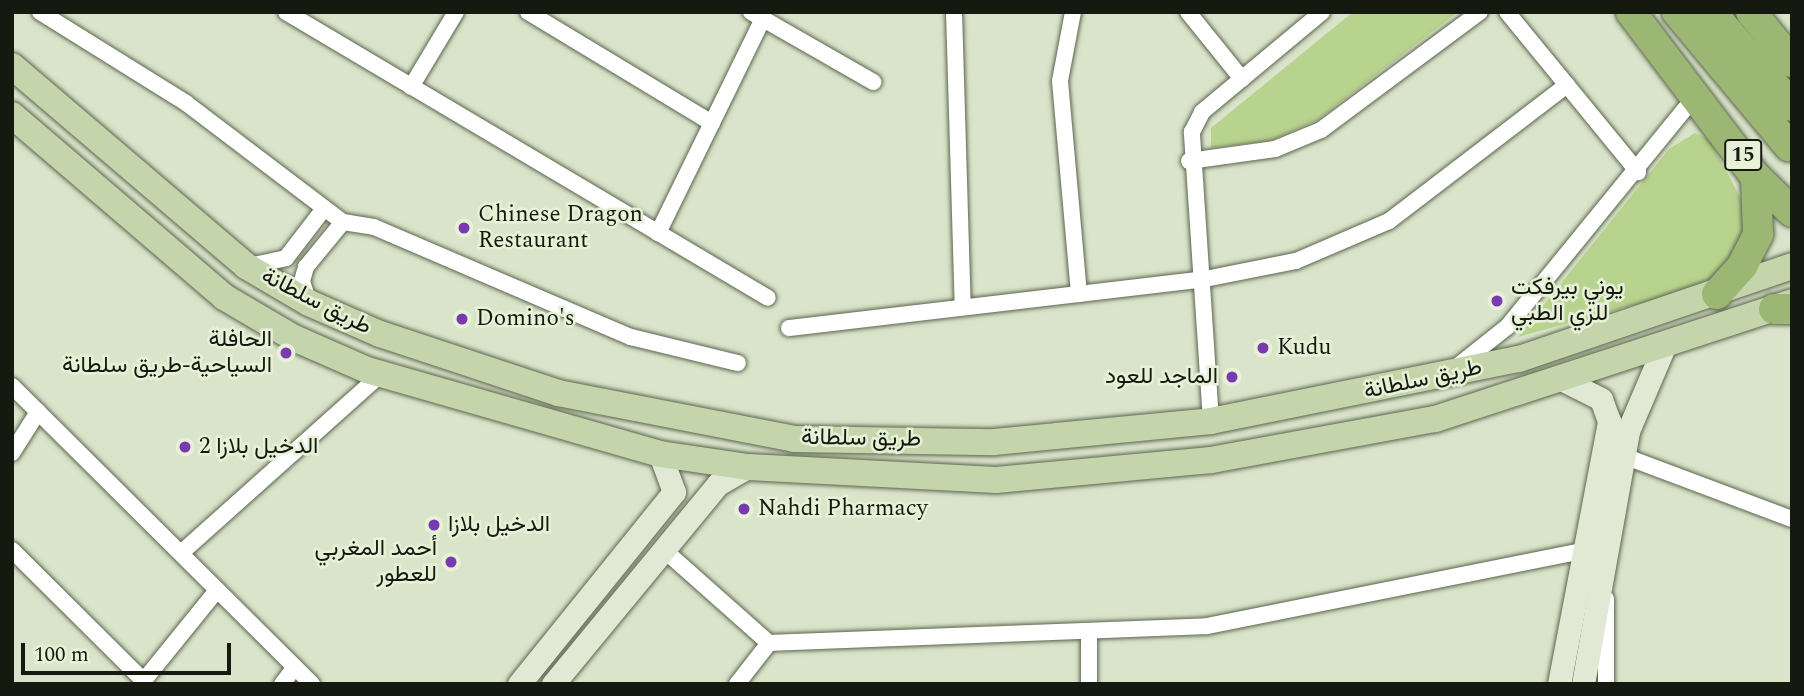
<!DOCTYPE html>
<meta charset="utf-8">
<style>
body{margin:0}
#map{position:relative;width:1804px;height:696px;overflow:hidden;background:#d9e4ca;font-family:Spectral,Vazirmatn,serif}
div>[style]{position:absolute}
.green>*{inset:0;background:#b8d38e}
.roads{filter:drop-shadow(0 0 2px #5c654e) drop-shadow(0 0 2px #5c654e)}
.street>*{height:16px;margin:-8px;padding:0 8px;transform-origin:8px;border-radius:8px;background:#fff}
.secondary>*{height:23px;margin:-11.5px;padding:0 11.5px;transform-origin:11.5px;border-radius:11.5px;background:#e1e9d5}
.primary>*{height:26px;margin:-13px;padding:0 13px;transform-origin:13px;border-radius:13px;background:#c4d4ab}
.highway>*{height:30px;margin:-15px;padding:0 15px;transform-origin:15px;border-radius:15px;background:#9cb773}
.dots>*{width:19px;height:19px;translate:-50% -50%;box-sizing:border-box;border:4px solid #e6f1d7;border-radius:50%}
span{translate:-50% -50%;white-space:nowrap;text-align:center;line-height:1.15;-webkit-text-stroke:5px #e6f1d7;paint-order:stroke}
.shield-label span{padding:2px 5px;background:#e6f1d7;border:2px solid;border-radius:5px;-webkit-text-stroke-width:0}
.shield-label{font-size:21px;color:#15190f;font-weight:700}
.poi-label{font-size:23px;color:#15190f}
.left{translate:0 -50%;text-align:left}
.right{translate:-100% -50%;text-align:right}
.street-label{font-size:23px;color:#15190f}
.frame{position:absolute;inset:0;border:14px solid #15190f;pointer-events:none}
.scale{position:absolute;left:21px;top:643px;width:210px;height:32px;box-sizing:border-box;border:4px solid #15190f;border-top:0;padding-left:9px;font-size:21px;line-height:24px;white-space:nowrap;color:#15190f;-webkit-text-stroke:5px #e6f1d7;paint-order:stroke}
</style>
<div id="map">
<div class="green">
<i style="clip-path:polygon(1353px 12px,1458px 12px,1317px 120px,1272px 140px,1211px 148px,1211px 128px)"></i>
<i style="clip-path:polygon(1695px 133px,1709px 139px,1748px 212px,1748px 230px,1726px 271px,1688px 290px,1518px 337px,1669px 149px)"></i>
</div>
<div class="roads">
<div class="street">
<i style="left:40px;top:12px;width:172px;rotate:31.9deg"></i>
<i style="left:186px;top:103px;width:197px;rotate:37.2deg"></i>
<i style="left:343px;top:222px;width:31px;rotate:9deg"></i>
<i style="left:374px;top:227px;width:280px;rotate:23.2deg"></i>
<i style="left:631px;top:337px;width:110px;rotate:13.7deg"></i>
<i style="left:286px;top:12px;width:560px;rotate:30.68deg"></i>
<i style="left:528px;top:12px;width:215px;rotate:31.1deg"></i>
<i style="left:751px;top:12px;width:141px;rotate:29.8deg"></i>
<i style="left:954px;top:12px;width:295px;rotate:88.3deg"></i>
<i style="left:1073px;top:12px;width:70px;rotate:100.7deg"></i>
<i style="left:1060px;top:81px;width:214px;rotate:84.9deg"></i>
<i style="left:1188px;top:12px;width:86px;rotate:51.1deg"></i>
<i style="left:1507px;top:12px;width:207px;rotate:50.7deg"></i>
<i style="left:411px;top:87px;width:87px;rotate:-59deg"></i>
<i style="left:1189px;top:161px;width:87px;rotate:-7.9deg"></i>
<i style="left:1275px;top:149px;width:50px;rotate:-22.4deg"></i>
<i style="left:1321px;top:130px;width:198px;rotate:-36.6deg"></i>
<i style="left:658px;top:233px;width:238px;rotate:-63.9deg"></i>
<i style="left:249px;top:266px;width:38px;rotate:-12deg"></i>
<i style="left:286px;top:258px;width:61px;rotate:-52.4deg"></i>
<i style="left:309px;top:303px;width:23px;rotate:-108deg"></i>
<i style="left:302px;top:281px;width:15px;rotate:-74deg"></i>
<i style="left:306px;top:267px;width:58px;rotate:-50.6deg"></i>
<i style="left:789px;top:328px;width:414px;rotate:-6.7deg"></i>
<i style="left:1200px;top:280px;width:98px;rotate:-11.2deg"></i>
<i style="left:1296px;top:261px;width:101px;rotate:-23.3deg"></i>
<i style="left:1389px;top:221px;width:224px;rotate:-37.4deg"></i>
<i style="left:1459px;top:365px;width:61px;rotate:-38.4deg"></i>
<i style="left:1507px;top:327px;width:301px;rotate:-50.8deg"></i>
<i style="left:12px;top:386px;width:423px;rotate:44.8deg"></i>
<i style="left:1211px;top:421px;width:290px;rotate:-93.8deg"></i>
<i style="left:1192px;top:132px;width:22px;rotate:-63deg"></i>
<i style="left:1202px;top:112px;width:156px;rotate:-39.8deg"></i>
<i style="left:12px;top:453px;width:49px;rotate:-57.6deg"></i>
<i style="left:1624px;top:456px;width:179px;rotate:20.6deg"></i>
<i style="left:663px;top:549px;width:142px;rotate:41.6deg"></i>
<i style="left:769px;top:643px;width:438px;rotate:-2.2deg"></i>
<i style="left:1207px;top:626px;width:384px;rotate:-11.3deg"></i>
<i style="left:12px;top:550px;width:186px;rotate:44.8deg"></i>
<i style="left:181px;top:553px;width:268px;rotate:-41.8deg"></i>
<i style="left:141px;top:684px;width:121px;rotate:-51deg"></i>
<i style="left:282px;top:684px;width:21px;rotate:-53deg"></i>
<i style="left:737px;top:684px;width:52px;rotate:-52deg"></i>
<i style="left:1089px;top:684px;width:52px;rotate:-90deg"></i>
<i style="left:1606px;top:684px;width:85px;rotate:-90deg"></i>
</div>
<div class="secondary">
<i style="left:519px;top:684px;width:247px;rotate:-51.1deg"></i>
<i style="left:674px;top:492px;width:40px;rotate:-110.2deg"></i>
<i style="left:553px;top:684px;width:259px;rotate:-50.5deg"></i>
<i style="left:718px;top:484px;width:34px;rotate:-30deg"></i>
<i style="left:1559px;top:684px;width:268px;rotate:-79.2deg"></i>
<i style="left:1609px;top:421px;width:23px;rotate:-110deg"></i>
<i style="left:1601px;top:399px;width:40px;rotate:-153.4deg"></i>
<i style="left:1583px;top:684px;width:257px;rotate:-79.9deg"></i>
<i style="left:1628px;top:431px;width:89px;rotate:-66.9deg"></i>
</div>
<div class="primary">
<i style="left:12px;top:66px;width:308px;rotate:40.5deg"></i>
<i style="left:246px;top:266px;width:73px;rotate:30.4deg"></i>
<i style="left:309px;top:303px;width:77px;rotate:23.6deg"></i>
<i style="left:380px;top:334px;width:188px;rotate:18.3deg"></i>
<i style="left:558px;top:393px;width:240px;rotate:11deg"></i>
<i style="left:794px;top:439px;width:200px;rotate:0.9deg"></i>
<i style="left:994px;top:442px;width:218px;rotate:-5.5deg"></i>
<i style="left:1211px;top:421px;width:314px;rotate:-11.4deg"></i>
<i style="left:1519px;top:359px;width:288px;rotate:-18.8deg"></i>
<i style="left:12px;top:115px;width:279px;rotate:40.6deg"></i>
<i style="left:224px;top:297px;width:81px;rotate:30.4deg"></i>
<i style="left:294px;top:338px;width:80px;rotate:23.7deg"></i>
<i style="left:367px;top:370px;width:305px;rotate:16deg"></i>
<i style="left:660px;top:454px;width:89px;rotate:8.4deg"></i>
<i style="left:748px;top:467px;width:248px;rotate:3deg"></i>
<i style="left:996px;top:480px;width:216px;rotate:-5.3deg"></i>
<i style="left:1211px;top:460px;width:228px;rotate:-10.4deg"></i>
<i style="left:1435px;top:419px;width:376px;rotate:-18.1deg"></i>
</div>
<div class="highway">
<i style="left:1631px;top:12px;width:207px;rotate:52.9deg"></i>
<i style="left:1756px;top:177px;width:50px;rotate:44.2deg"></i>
<i style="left:1677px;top:12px;width:175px;rotate:50.1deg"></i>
<i style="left:1711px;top:12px;width:124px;rotate:49.2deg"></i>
<i style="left:1751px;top:12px;width:65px;rotate:50.6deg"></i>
<i style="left:1717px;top:294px;width:38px;rotate:-48deg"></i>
<i style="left:1742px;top:266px;width:36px;rotate:-63deg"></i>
<i style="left:1758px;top:234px;width:57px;rotate:-92deg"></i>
<i style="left:1774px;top:309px;width:18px"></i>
</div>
</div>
<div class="dots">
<i style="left:464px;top:228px;background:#7a3aaf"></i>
<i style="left:1497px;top:301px;background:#7a3aaf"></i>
<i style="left:462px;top:319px;background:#7a3aaf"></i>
<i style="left:1263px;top:348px;background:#7a3aaf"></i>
<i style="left:286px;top:353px;background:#7a3aaf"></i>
<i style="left:1232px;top:377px;background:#7a3aaf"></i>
<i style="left:185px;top:447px;background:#7a3aaf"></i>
<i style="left:744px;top:509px;background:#7a3aaf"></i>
<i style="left:434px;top:525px;background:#7a3aaf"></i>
<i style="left:451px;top:562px;background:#7a3aaf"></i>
</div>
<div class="shield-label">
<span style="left:1743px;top:155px">15</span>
</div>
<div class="poi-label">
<span class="left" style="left:478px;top:228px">Chinese Dragon<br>Restaurant</span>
<span class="left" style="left:1511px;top:301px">يوني بيرفكت<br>للزي الطبي</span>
<span class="left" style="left:476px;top:319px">Domino's</span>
<span class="right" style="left:272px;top:353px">الحافلة<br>السياحية-طريق سلطانة</span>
<span class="left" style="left:1277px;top:348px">Kudu</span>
<span class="right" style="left:1218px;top:377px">الماجد للعود</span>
<span class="left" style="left:199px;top:447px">الدخیل بلازا 2</span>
<span class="left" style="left:758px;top:509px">Nahdi Pharmacy</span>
<span class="left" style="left:448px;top:525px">الدخیل بلازا</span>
<span class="right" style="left:437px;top:562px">أحمد المغربي<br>للعطور</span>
</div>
<div class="street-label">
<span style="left:316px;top:302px;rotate:27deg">طريق سلطانة</span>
<span style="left:1423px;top:380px;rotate:-12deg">طريق سلطانة</span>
<span style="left:861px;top:439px;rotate:1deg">طريق سلطانة</span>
</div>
<div class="frame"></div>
<div class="scale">100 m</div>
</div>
